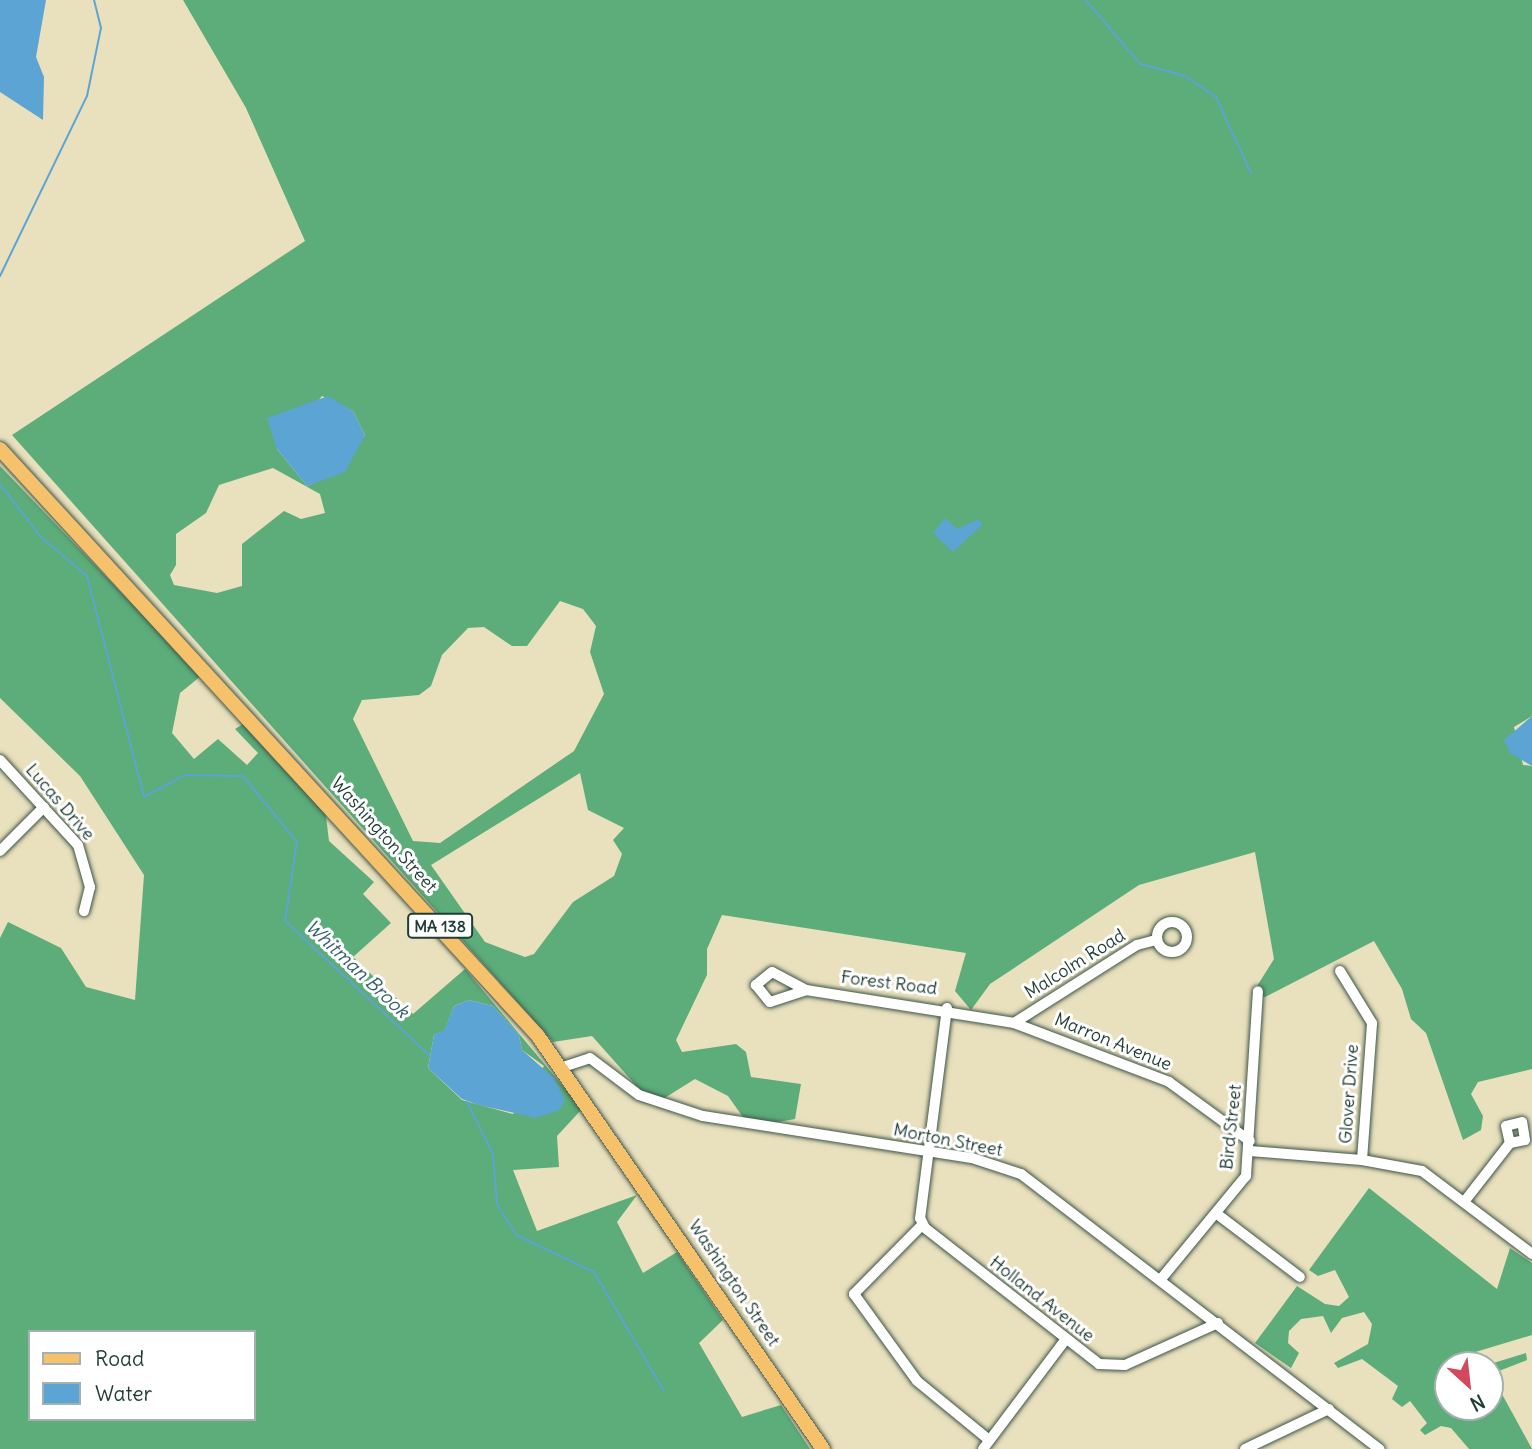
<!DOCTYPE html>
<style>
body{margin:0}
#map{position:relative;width:1532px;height:1449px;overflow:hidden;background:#e9e0bd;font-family:Delius,sans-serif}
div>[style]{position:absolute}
.forest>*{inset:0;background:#5cad7a}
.water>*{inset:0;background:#5ca4d3}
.stream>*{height:2px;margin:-1px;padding:0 1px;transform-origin:1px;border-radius:1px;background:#5ca4d3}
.roads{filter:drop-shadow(0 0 2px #3d5549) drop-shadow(0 0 2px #3d5549)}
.minor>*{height:10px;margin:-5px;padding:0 5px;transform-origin:5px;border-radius:5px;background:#fff}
.minor>.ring{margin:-5px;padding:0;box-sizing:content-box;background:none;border:10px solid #fff;border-radius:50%}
.major>*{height:14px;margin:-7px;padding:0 7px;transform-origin:7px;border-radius:7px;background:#f5c16b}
span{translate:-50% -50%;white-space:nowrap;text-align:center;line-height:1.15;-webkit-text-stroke:6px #fff;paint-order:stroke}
.shield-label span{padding:2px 5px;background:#fff;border:2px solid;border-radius:5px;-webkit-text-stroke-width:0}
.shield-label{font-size:16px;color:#1f3d34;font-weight:700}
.street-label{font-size:18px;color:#1f3d34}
.water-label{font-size:19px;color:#34616c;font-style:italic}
.legend{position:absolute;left:28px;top:1330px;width:228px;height:91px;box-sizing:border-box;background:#fff;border:2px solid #a5b1ae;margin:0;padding:9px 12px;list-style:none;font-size:21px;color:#1f3d34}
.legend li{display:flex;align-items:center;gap:14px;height:35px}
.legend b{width:35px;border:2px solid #a5b1ae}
.north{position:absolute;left:1434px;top:1351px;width:70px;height:70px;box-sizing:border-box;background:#fff;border:2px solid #a5b1ae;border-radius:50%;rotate:153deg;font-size:19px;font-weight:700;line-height:28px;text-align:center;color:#1f3d34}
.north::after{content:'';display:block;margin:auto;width:24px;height:32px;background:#d1495b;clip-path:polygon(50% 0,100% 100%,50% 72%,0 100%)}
</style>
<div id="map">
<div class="forest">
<i style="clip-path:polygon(evenodd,183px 0,1532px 0,1532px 716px,1514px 727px,1523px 765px,1532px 766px,1532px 1069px,1478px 1082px,1471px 1094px,1483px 1116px,1481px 1130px,1463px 1140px,1426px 1033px,1411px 1019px,1402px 989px,1374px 941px,1265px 997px,1252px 994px,1274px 959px,1255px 852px,1139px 885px,990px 984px,971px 1010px,955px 991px,966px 953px,722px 915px,707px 949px,707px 975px,676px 1040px,682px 1052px,736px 1044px,746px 1052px,751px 1077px,801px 1084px,795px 1119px,750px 1127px,728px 1096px,695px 1079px,663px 1099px,640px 1090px,592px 1036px,553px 1042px,12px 435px,305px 241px,246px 108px,183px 0,322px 396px,353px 411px,365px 435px,340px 472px,307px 486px,277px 449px,322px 396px,183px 0,273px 468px,320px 494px,325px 513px,301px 519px,284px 511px,242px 544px,242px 586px,217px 593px,174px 585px,170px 575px,176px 565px,176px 534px,206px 513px,219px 485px,273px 468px,183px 0,560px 601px,583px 609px,596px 626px,590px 652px,604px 694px,574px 751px,440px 843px,413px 841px,353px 719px,362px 700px,419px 695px,431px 686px,442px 655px,468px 628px,484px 627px,512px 646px,527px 646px,560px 601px,183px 0,580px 773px,588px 810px,624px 828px,613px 840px,622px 854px,614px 876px,573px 902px,534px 954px,525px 957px,485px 942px,431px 865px,580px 773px)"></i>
<i style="clip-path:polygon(evenodd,0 466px,201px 676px,180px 693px,172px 733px,194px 759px,218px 739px,247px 765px,258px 753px,235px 729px,243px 724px,325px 808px,329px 841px,374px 882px,363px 894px,391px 923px,353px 957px,413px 1014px,465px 969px,582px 1109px,557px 1136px,559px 1167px,513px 1170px,537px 1231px,637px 1195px,617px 1222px,643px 1273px,677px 1252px,723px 1320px,699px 1343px,742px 1417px,781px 1405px,810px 1449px,0 1449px,0 938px,8px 922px,61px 948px,86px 987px,135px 1000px,144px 875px,80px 776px,0 698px,0 466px,469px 1000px,493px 1006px,519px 1035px,522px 1050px,544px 1066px,513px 1114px,462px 1100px,428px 1068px,434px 1035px,445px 1030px,454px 1006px,469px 1000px,0 466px,30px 1332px,254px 1332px,254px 1419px,30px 1419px,30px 1332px)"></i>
<i style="clip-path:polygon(1369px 1188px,1497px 1289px,1510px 1248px,1532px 1263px,1532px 1335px,1452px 1359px,1437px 1375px,1436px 1389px,1448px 1407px,1490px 1407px,1487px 1365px,1526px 1353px,1527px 1360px,1491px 1374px,1532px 1449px,1469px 1449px,1451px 1428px,1441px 1426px,1425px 1435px,1420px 1430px,1427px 1423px,1410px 1401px,1402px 1407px,1392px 1399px,1398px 1386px,1362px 1359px,1338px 1368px,1334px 1363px,1368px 1344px,1372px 1324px,1364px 1312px,1342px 1318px,1331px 1333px,1323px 1316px,1301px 1319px,1289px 1331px,1288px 1343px,1299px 1353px,1291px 1368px,1255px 1343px,1297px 1286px,1325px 1304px,1339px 1306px,1349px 1297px,1335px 1270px,1318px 1276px,1309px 1270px)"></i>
</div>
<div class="water">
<i style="clip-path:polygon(0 0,46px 0,36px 57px,44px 77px,43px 120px,0 92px)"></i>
<i style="clip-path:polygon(328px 396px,353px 411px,365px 435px,345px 472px,307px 486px,277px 449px,267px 418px)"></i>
<i style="clip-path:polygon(945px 518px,957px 529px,979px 519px,982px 525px,953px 552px,933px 533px)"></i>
<i style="clip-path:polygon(1532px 716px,1532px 766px,1510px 753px,1504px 740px)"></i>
<i style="clip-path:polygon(469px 1000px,493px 1006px,519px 1035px,522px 1050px,554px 1078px,565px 1100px,559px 1110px,536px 1118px,479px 1105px,462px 1099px,428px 1068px,434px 1035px,445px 1029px,454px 1006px)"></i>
</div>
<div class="stream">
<i style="left:1086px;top:0;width:84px;rotate:49.8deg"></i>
<i style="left:1140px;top:64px;width:47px;rotate:14.9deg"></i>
<i style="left:1185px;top:76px;width:37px;rotate:34deg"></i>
<i style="left:1216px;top:97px;width:84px;rotate:65.3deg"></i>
<i style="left:0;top:276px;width:200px;rotate:-64.2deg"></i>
<i style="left:87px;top:96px;width:69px;rotate:-78.4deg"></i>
<i style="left:101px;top:28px;width:29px;rotate:-104deg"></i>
<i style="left:0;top:484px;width:67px;rotate:52.3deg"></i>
<i style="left:41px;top:537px;width:60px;rotate:40.3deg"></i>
<i style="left:87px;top:576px;width:228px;rotate:75.5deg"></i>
<i style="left:144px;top:797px;width:47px;rotate:-28.2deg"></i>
<i style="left:185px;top:775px;width:58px;rotate:1deg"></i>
<i style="left:243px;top:776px;width:85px;rotate:50.7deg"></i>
<i style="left:297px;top:842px;width:80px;rotate:98.6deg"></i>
<i style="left:285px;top:921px;width:197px;rotate:42.9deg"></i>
<i style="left:467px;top:1102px;width:58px;rotate:63.4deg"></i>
<i style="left:493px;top:1154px;width:50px;rotate:85.4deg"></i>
<i style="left:497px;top:1204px;width:36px;rotate:58deg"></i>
<i style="left:516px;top:1235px;width:86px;rotate:25.4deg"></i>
<i style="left:594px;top:1272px;width:138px;rotate:59.5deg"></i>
</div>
<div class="roads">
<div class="minor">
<i style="left:0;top:760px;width:115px;rotate:47.5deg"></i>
<i style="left:78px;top:845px;width:44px;rotate:74.1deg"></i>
<i style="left:90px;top:887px;width:25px;rotate:104deg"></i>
<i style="left:0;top:851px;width:62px;rotate:-45deg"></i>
<i class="ring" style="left:1157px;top:922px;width:20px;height:20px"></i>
<i style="left:806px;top:990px;width:38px;rotate:-152deg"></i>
<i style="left:772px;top:972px;width:21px;rotate:141deg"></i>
<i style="left:756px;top:985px;width:22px;rotate:51deg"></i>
<i style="left:770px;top:1002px;width:38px;rotate:-18deg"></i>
<i style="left:806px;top:990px;width:211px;rotate:9deg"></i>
<i style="left:1014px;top:1023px;width:166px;rotate:20.8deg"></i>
<i style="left:1169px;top:1082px;width:100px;rotate:36.1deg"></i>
<i style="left:947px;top:1008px;width:212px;rotate:97.3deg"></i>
<i style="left:920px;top:1218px;width:11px;rotate:63deg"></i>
<i style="left:925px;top:1228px;width:221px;rotate:38deg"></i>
<i style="left:1099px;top:1364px;width:26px;rotate:2deg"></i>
<i style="left:1125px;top:1365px;width:102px;rotate:-24.3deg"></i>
<i style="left:1014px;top:1023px;width:146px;rotate:-32.4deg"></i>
<i style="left:1137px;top:945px;width:20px;rotate:-15deg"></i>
<i style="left:563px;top:1067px;width:28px;rotate:-18deg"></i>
<i style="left:590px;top:1058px;width:61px;rotate:37.1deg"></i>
<i style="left:639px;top:1095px;width:67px;rotate:18.2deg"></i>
<i style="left:703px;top:1116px;width:272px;rotate:8.9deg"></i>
<i style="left:972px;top:1158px;width:52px;rotate:18.1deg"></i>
<i style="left:1021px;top:1174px;width:452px;rotate:37.5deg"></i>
<i style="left:1250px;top:1151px;width:112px;rotate:4.6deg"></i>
<i style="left:1362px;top:1160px;width:137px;rotate:-85.8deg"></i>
<i style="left:1372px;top:1023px;width:61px;rotate:-121.6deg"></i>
<i style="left:1362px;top:1160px;width:61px;rotate:10.4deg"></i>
<i style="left:1422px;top:1171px;width:138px;rotate:37deg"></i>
<i style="left:1464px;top:1202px;width:75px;rotate:-52.1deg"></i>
<i style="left:1510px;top:1143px;width:15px;rotate:-11deg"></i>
<i style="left:1525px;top:1140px;width:18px;rotate:-99deg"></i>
<i style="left:1522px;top:1122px;width:16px;rotate:166deg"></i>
<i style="left:1506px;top:1126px;width:17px;rotate:77deg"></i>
<i style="left:1217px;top:1214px;width:104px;rotate:37.2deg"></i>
<i style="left:922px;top:1225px;width:97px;rotate:134.6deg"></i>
<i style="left:854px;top:1294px;width:107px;rotate:54.1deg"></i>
<i style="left:917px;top:1381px;width:93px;rotate:39.3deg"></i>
<i style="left:1161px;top:1279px;width:134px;rotate:-50.5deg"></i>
<i style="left:1246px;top:1176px;width:185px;rotate:-86.3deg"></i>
<i style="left:983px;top:1449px;width:136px;rotate:-53deg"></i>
<i style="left:1245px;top:1449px;width:93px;rotate:-25.5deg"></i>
</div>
<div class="major">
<i style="left:0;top:449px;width:796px;rotate:47.49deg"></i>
<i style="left:538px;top:1036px;width:502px;rotate:55.39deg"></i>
</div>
</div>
<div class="shield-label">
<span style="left:440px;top:926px">MA 138</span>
</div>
<div class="street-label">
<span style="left:60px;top:802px;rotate:49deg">Lucas Drive</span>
<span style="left:384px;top:835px;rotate:48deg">Washington Street</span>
<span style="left:1075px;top:964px;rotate:-32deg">Malcolm Road</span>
<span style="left:889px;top:983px;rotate:7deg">Forest Road</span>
<span style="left:1113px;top:1042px;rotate:22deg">Marron Avenue</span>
<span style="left:1349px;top:1094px;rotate:-86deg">Glover Drive</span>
<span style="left:1231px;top:1127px;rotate:-84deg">Bird Street</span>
<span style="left:948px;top:1140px;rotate:11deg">Morton Street</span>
<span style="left:734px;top:1283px;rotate:56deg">Washington Street</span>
<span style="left:1042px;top:1299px;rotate:38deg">Holland Avenue</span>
</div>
<div class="water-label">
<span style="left:357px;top:969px;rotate:43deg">Whitman Brook</span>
</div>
<ul class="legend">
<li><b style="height:9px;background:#f5c16b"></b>Road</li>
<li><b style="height:19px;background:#5ca4d3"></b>Water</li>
</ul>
<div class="north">N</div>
</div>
